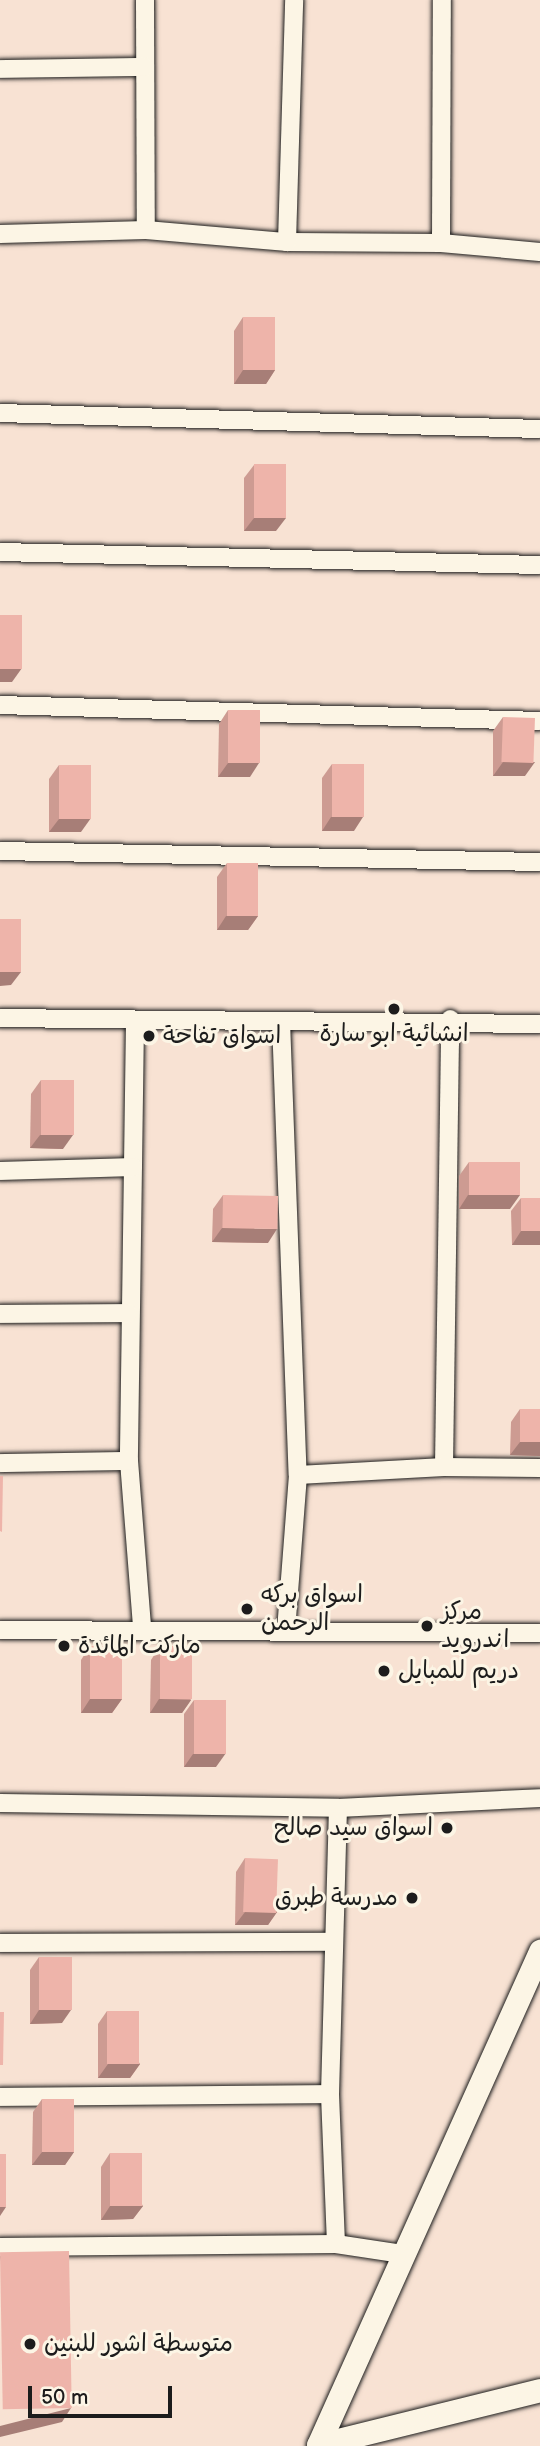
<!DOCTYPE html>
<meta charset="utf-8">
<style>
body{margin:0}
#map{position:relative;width:540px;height:2446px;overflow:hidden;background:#f8e2d3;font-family:"Balsamiq Sans","Playpen Sans Arabic",sans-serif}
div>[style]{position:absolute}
.roads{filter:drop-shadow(0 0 2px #1c1c1c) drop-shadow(0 0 2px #1c1c1c)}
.minor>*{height:18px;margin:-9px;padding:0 9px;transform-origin:9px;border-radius:9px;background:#fcf5e5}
.tertiary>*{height:23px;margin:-11.5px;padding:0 11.5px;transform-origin:11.5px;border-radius:11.5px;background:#fcf5e5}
.wall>*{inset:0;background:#cd9b92}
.shaded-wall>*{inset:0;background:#a77e77}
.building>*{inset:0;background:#eeb4aa;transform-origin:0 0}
.dots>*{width:19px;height:19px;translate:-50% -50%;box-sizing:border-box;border:4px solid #fcf5e5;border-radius:50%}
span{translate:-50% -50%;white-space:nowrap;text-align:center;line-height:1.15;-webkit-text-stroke:6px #fcf5e5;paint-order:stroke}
.poi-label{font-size:24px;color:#1c1c1c}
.left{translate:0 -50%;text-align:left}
.right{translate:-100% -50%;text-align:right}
.scale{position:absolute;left:28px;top:2386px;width:144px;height:32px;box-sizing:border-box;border:4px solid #1c1c1c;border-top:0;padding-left:9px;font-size:21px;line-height:24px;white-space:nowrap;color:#1c1c1c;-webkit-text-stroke:5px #fcf5e5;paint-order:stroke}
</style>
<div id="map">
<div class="roads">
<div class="minor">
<i style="left:145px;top:0;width:230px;rotate:89.8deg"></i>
<i style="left:0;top:69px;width:145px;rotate:-0.8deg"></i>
<i style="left:0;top:234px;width:146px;rotate:-1.6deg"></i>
<i style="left:146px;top:230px;width:142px;rotate:4.9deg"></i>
<i style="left:287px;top:242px;width:154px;rotate:0.4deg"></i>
<i style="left:441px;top:243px;width:99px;rotate:5.2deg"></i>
<i style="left:287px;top:242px;width:242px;rotate:-88.3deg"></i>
<i style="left:441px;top:243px;width:243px;rotate:-89.8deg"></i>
<i style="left:0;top:413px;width:540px;rotate:1.7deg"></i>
<i style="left:0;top:552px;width:540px;rotate:1.38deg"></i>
<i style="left:0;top:705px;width:540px;rotate:1.7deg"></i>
<i style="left:0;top:851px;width:540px;rotate:1.17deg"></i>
<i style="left:0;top:1018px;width:540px;rotate:0.64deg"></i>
<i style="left:281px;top:1021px;width:454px;rotate:87.9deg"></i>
<i style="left:298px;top:1475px;width:155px;rotate:94.4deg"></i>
<i style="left:135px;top:1022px;width:439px;rotate:90.8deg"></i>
<i style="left:129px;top:1461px;width:167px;rotate:85.5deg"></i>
<i style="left:0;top:1171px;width:133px;rotate:-1.7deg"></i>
<i style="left:0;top:1314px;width:128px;rotate:-0.4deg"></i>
<i style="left:0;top:1463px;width:129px;rotate:-0.9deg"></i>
<i style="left:444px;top:1467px;width:448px;rotate:-89.2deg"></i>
<i style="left:298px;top:1475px;width:146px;rotate:-3.1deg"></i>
<i style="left:444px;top:1467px;width:96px;rotate:0.6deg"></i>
<i style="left:0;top:1630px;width:540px;rotate:0.32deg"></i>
<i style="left:0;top:1803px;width:338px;rotate:0.8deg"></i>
<i style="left:338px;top:1808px;width:202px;rotate:-2.8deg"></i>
<i style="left:0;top:1943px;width:334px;rotate:-0.2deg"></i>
<i style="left:0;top:2097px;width:330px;rotate:-0.5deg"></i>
<i style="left:336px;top:2244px;width:150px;rotate:-92.3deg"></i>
<i style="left:330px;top:2094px;width:286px;rotate:-88.4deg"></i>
<i style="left:0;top:2247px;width:336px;rotate:-0.5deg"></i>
<i style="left:336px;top:2244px;width:67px;rotate:8.6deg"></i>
</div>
<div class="tertiary">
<i style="left:318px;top:2445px;width:542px;rotate:-65.8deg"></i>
<i style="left:318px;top:2445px;width:229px;rotate:-13.9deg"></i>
</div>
</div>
<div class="wall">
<i style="clip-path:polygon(243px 317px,275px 370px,266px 384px,234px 384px,234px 331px)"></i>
<i style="clip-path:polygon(254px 465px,276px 531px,244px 531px,244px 478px)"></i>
<i style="clip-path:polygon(228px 710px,250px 777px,218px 777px,219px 724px)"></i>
<i style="clip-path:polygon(503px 717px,525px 776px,493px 776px,493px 731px)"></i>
<i style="clip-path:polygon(332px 764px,354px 831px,322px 831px,322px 778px)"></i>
<i style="clip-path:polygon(59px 765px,81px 832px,49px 832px,49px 779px)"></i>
<i style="clip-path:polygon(227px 863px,258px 916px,248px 930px,217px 930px,217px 877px)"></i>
<i style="clip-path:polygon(41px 1080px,63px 1149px,30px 1148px,31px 1094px)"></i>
<i style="clip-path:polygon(469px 1162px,510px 1209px,459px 1209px,459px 1176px)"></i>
<i style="clip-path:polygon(223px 1195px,268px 1243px,212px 1242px,213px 1209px)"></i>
<i style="clip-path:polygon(521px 1198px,540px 1245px,512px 1245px,511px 1211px)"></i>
<i style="clip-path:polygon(520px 1409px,540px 1409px,540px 1456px,510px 1455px,511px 1422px)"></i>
<i style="clip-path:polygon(90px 1646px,122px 1699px,112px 1713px,81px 1713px,81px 1660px)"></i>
<i style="clip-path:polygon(160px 1646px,191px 1700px,182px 1713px,150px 1713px,151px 1660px)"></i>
<i style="clip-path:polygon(194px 1700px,216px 1767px,184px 1767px,184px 1714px)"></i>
<i style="clip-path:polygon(245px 1858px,277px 1912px,268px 1925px,235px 1925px,236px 1872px)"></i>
<i style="clip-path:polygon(39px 1957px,62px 2023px,30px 2024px,30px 1970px)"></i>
<i style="clip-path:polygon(107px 2011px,140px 2064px,130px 2078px,98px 2078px,98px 2024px)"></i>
<i style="clip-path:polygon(42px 2099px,74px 2152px,65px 2165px,32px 2165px,33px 2112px)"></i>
<i style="clip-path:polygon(110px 2153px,143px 2206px,133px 2219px,101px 2220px,101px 2167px)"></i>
</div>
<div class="shaded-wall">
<i style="clip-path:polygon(243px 370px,275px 370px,266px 384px,234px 384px)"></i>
<i style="clip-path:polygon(254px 518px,286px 518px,276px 531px,244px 531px)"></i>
<i style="clip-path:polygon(22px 668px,12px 682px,0 682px,0 669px)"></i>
<i style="clip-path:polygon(503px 762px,535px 762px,525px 776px,493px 776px)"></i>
<i style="clip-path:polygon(228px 763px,259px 763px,250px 777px,218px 777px)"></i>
<i style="clip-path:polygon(331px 817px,363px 817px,354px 831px,322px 831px)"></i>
<i style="clip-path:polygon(91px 818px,81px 832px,49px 832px,59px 819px)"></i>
<i style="clip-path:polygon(226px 916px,258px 916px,248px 930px,217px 930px)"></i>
<i style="clip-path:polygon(0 972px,21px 972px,11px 985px,0 986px)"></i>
<i style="clip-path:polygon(40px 1135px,73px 1135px,63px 1149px,30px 1148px)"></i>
<i style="clip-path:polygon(468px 1195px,520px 1195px,510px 1209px,459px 1209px)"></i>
<i style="clip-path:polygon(222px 1228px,277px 1229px,268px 1243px,212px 1242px)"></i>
<i style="clip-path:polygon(521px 1231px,540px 1231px,540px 1245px,512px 1245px)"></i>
<i style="clip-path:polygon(520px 1442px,540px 1442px,540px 1456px,510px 1455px)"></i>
<i style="clip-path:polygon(90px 1699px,122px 1699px,112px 1713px,81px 1713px)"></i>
<i style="clip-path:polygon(159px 1699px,191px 1700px,182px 1713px,150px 1713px)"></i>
<i style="clip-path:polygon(226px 1753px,216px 1767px,184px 1767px,193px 1754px)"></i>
<i style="clip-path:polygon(245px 1912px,277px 1912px,268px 1925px,235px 1925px)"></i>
<i style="clip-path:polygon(39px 2010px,71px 2010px,62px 2023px,30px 2024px)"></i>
<i style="clip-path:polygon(108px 2064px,140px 2064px,130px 2078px,98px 2078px)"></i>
<i style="clip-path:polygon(42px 2152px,74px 2152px,65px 2165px,32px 2165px)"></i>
<i style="clip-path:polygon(110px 2206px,143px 2206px,133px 2219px,101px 2220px)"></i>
<i style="clip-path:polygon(0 2207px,6px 2207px,0 2216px)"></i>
<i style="clip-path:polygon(71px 2408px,62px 2422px,0 2437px,0 2426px)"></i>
</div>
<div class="building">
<i style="left:243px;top:317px;width:32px;height:53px"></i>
<i style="left:286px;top:464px;width:54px;height:32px;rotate:90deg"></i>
<i style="left:0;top:615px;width:22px;height:54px"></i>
<i style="left:228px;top:710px;width:32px;height:53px"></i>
<i style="left:503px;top:717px;width:32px;height:45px;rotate:2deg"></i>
<i style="left:332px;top:764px;width:32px;height:53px"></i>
<i style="left:59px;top:765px;width:32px;height:54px"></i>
<i style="left:227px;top:863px;width:31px;height:53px"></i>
<i style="left:0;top:919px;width:21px;height:53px"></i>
<i style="left:41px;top:1080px;width:33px;height:55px"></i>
<i style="left:469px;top:1162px;width:51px;height:33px"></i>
<i style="left:223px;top:1195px;width:55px;height:33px;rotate:1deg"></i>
<i style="left:521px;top:1198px;width:19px;height:33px"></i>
<i style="left:520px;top:1409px;width:20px;height:33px"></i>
<i style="clip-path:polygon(0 1476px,3px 1476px,2px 1532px,0 1531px)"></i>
<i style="left:90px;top:1646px;width:32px;height:53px"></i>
<i style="left:160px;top:1646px;width:32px;height:53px"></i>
<i style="left:194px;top:1700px;width:32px;height:54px"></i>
<i style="left:245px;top:1858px;width:33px;height:54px;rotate:2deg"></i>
<i style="left:39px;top:1957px;width:33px;height:53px"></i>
<i style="left:107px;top:2011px;width:32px;height:53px"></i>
<i style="clip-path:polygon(0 2012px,4px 2012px,3px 2065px,0 2065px)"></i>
<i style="left:42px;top:2099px;width:32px;height:53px"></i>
<i style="left:110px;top:2153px;width:32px;height:53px"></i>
<i style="left:0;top:2154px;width:6px;height:53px"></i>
<i style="left:69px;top:2251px;width:157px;height:69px;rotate:89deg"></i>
</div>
<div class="dots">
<i style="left:394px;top:1009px;background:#1c1c1c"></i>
<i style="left:149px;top:1036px;background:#1c1c1c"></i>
<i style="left:247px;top:1609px;background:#1c1c1c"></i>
<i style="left:427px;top:1626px;background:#1c1c1c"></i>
<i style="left:64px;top:1646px;background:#1c1c1c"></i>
<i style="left:384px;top:1671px;background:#1c1c1c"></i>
<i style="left:447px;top:1828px;background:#1c1c1c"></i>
<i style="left:412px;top:1898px;background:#1c1c1c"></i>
<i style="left:30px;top:2344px;background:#1c1c1c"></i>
</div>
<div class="poi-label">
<span style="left:394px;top:1034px">انشائية ابو سارة</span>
<span class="left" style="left:163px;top:1036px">اسواق تفاحة</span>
<span class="left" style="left:261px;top:1609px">اسواق بركه<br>الرحمن</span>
<span class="left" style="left:441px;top:1626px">مركز<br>اندرويد</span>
<span class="left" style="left:78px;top:1646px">ماركت المائدة</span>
<span class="left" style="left:398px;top:1671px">دريم للمبايل</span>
<span class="right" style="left:433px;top:1828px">اسواق سيد صالح</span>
<span class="right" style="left:398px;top:1898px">مدرسة طبرق</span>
<span class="left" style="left:44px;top:2344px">متوسطة اشور للبنين</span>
</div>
<div class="scale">50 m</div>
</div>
